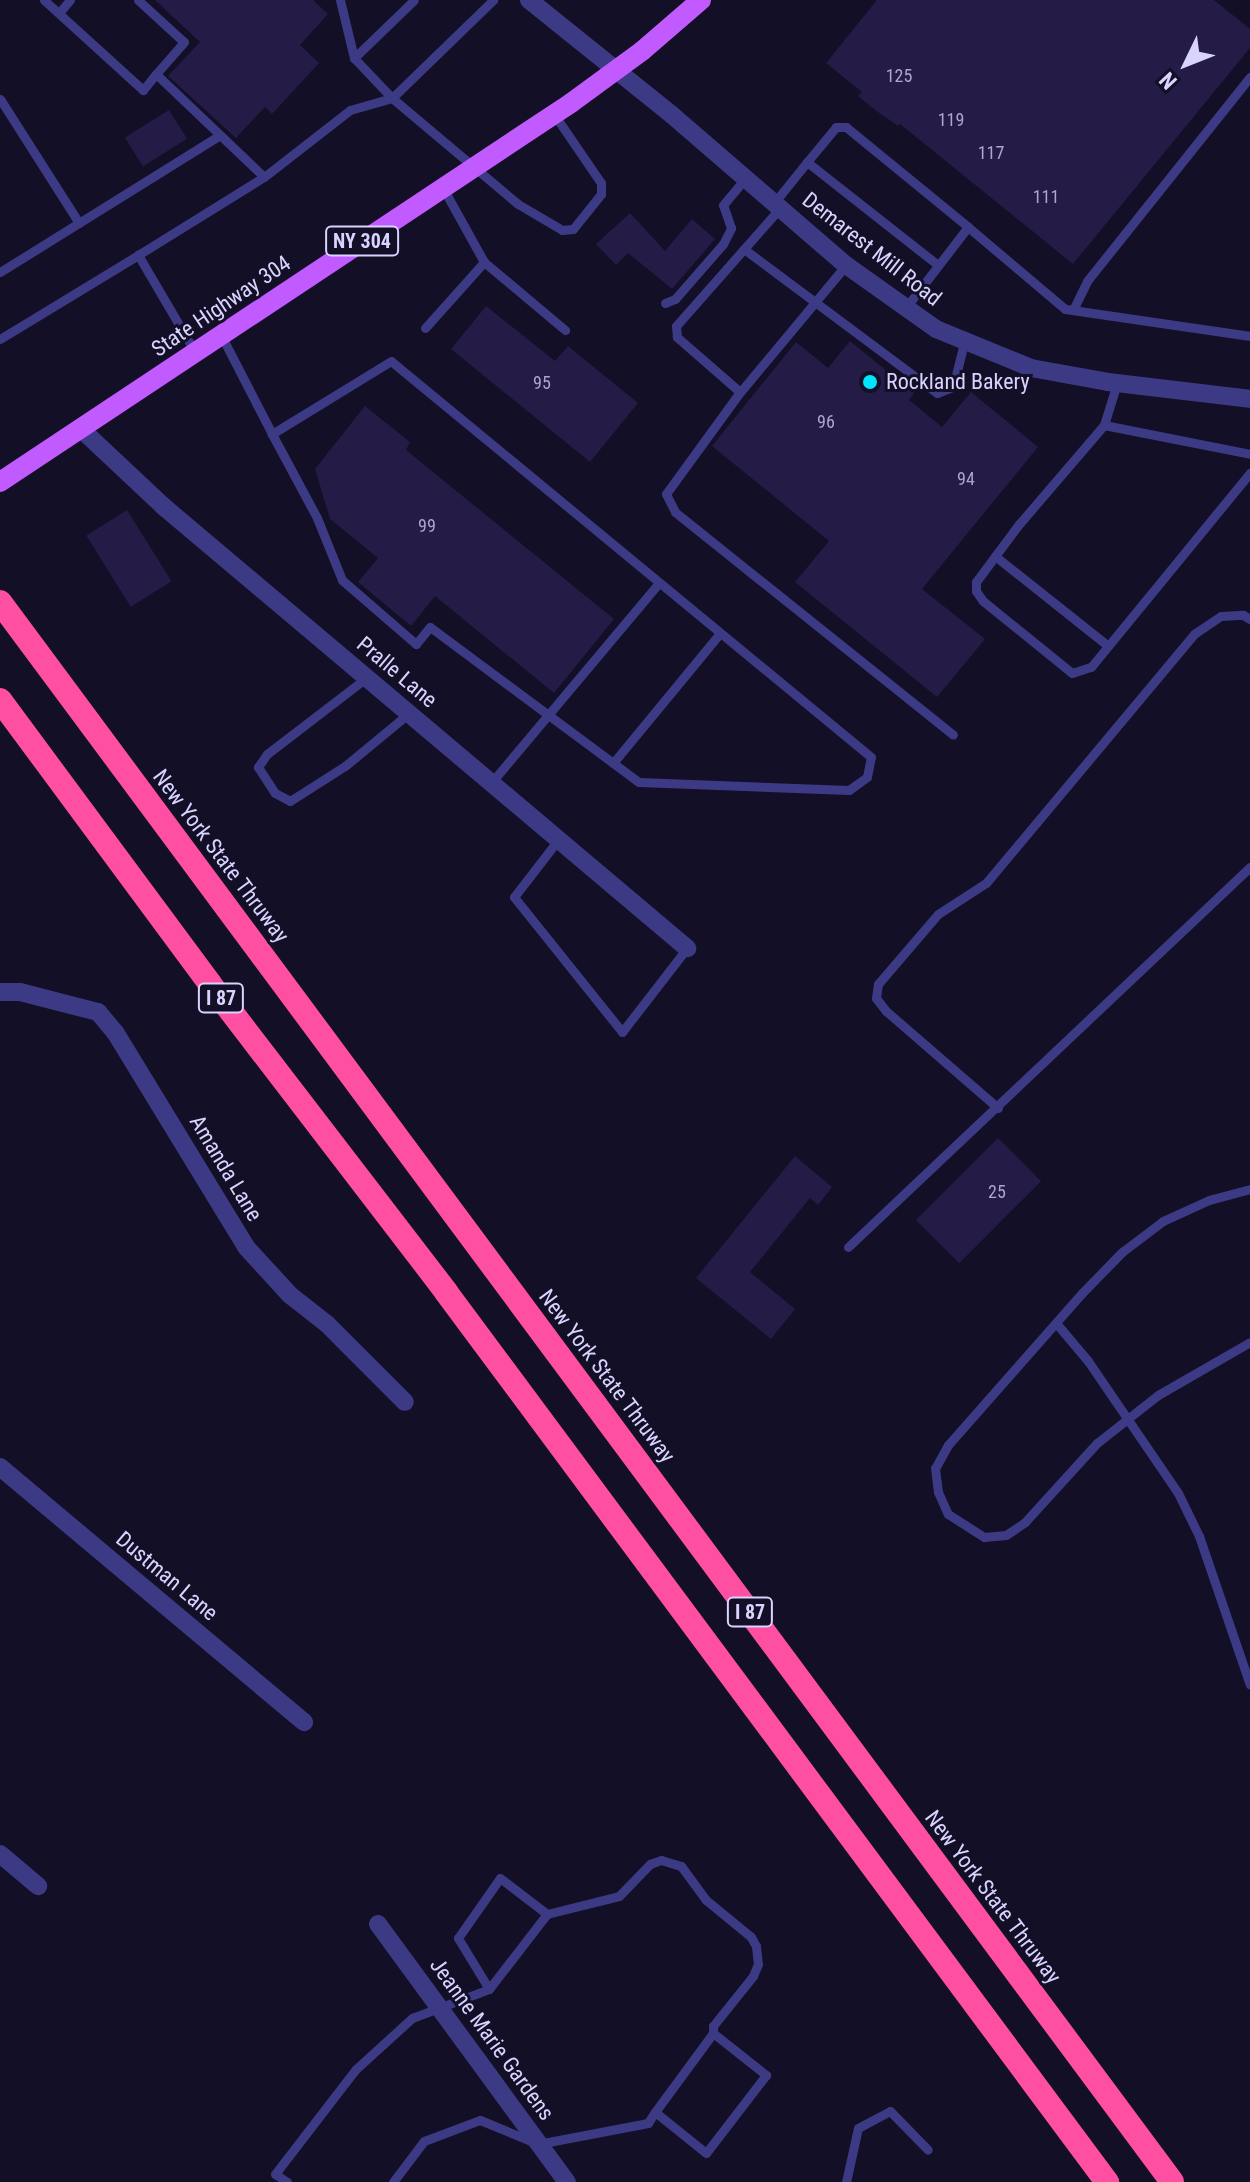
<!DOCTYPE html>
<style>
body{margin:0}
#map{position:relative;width:1250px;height:2182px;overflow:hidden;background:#130f26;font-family:"Roboto Condensed",sans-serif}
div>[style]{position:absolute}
.building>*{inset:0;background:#241b47;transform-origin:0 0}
.service>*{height:9px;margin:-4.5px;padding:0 4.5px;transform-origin:4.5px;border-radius:4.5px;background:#3d3a85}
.minor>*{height:18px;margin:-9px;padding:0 9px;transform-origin:9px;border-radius:9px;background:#3d3a85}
.primary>*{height:20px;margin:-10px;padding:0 10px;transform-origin:10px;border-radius:10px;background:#c25bff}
.motorway>*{height:24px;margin:-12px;padding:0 12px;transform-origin:12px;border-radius:12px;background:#ff4fa3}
.dots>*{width:22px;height:22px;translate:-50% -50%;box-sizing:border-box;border:4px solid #130f26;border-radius:50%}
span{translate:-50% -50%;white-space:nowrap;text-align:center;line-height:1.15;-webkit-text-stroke:6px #130f26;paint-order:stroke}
.number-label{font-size:18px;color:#aca6d1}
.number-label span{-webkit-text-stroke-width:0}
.shield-label span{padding:2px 6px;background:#130f26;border:2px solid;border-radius:6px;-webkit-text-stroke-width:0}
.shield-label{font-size:20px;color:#d9d4ff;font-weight:700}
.street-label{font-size:22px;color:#d9d4ff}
.poi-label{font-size:22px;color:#d9d4ff}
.left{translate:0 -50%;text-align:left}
.north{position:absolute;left:1146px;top:24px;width:80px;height:80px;-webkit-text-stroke:6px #130f26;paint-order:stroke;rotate:227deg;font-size:22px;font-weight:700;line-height:32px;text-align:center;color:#d9d4ff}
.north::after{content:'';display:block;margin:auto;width:28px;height:36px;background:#d9d4ff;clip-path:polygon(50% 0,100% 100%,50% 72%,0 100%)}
</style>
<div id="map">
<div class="building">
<i style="clip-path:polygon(155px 0,313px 0,328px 14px,300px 45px,319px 63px,272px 114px,265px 107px,236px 138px,168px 76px,200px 42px)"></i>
<i style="clip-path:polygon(877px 0,1214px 0,1250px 29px,1250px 48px,1073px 264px,900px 124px,898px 126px,875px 110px,858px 96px,862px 92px,826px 63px)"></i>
<i style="left:169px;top:110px;width:34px;height:52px;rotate:58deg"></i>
<i style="clip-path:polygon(630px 213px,665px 251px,692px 219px,715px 239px,672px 289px,628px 253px,616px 265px,596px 244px)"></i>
<i style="clip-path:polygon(486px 306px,555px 361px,568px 346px,638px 403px,590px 462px,451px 349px)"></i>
<i style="clip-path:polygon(850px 341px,914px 393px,909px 400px,942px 427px,971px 392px,1038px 447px,922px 589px,985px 639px,937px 697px,795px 582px,829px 541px,712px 446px,796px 342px,828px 368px)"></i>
<i style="clip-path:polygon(365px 406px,410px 442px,406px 450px,614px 619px,554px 693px,435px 596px,411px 626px,358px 582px,378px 558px,330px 519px,315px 469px)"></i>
<i style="left:127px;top:510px;width:84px;height:48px;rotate:58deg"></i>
<i style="left:998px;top:1138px;width:61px;height:116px;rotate:45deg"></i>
<i style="clip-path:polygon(795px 1156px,832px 1187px,818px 1205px,810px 1198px,750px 1272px,795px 1309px,771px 1339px,696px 1278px)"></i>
</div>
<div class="service">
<i style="left:44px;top:0;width:134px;rotate:42.3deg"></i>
<i style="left:143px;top:90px;width:21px;rotate:-51deg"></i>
<i style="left:138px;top:0;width:62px;rotate:42.4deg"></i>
<i style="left:184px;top:42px;width:43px;rotate:131.2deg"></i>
<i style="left:156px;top:74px;width:149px;rotate:43.6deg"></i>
<i style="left:340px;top:0;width:60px;rotate:76.4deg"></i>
<i style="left:354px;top:58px;width:55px;rotate:46.5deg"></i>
<i style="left:392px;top:98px;width:165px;rotate:40.1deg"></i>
<i style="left:518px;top:204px;width:51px;rotate:30.6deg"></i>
<i style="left:562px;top:230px;width:11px;rotate:-5deg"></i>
<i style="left:573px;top:229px;width:45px;rotate:-51.3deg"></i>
<i style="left:601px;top:194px;width:11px;rotate:-90deg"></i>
<i style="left:601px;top:183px;width:83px;rotate:-124.3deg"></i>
<i style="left:59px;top:13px;width:17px;rotate:-50deg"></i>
<i style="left:354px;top:58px;width:83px;rotate:-44deg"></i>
<i style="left:0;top:99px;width:147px;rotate:57.5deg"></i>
<i style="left:807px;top:162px;width:45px;rotate:-50.4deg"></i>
<i style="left:836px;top:127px;width:10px"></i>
<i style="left:846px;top:127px;width:158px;rotate:39.3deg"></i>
<i style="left:443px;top:188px;width:85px;rotate:61deg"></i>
<i style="left:484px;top:262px;width:106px;rotate:40deg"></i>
<i style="left:774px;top:203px;width:53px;rotate:-51.2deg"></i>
<i style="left:807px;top:162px;width:167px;rotate:38.2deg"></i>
<i style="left:744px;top:249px;width:241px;rotate:36.7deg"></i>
<i style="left:937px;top:393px;width:17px;rotate:-21deg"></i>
<i style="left:953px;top:387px;width:45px;rotate:-76deg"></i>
<i style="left:846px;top:265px;width:165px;rotate:129.8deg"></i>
<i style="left:740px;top:392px;width:126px;rotate:126deg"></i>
<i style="left:666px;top:494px;width:20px;rotate:63deg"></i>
<i style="left:675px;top:512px;width:356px;rotate:38.7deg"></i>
<i style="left:0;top:272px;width:259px;rotate:-31.9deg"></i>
<i style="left:665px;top:303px;width:11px;rotate:-22deg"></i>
<i style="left:675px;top:299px;width:73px;rotate:-48.9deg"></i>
<i style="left:723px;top:244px;width:18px;rotate:-63deg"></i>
<i style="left:731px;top:228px;width:24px;rotate:-109deg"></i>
<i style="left:723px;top:205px;width:34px;rotate:-50deg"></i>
<i style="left:904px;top:310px;width:105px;rotate:-52.4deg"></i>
<i style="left:968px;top:227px;width:127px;rotate:40.2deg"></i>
<i style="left:1065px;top:309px;width:187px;rotate:8.3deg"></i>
<i style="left:1073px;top:310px;width:32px;rotate:-64deg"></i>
<i style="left:1087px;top:281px;width:261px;rotate:-51.4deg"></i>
<i style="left:425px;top:328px;width:89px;rotate:-48.2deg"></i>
<i style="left:221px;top:335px;width:111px;rotate:62.7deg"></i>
<i style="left:272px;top:434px;width:95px;rotate:61.8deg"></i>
<i style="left:317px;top:518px;width:67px;rotate:68deg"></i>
<i style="left:342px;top:580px;width:98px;rotate:40.9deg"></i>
<i style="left:416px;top:644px;width:22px;rotate:-51deg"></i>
<i style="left:430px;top:627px;width:260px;rotate:36.6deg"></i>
<i style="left:639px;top:782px;width:210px;rotate:2.2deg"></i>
<i style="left:849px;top:790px;width:22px;rotate:-36deg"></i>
<i style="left:867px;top:777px;width:20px;rotate:-79deg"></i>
<i style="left:871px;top:757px;width:622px;rotate:-140.48deg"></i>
<i style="left:391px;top:361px;width:140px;rotate:148.5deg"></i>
<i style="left:0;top:339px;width:162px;rotate:-31.3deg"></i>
<i style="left:195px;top:352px;width:113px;rotate:-120.4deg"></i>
<i style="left:138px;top:255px;width:148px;rotate:-31.8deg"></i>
<i style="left:264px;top:177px;width:109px;rotate:-37.9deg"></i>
<i style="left:350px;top:110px;width:44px;rotate:-15.9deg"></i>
<i style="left:392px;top:98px;width:141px;rotate:-44.1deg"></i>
<i style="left:1117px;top:383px;width:44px;rotate:107.2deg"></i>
<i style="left:1104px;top:425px;width:130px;rotate:130.6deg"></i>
<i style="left:1019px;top:524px;width:72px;rotate:126.6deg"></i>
<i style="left:976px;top:582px;width:9px;rotate:90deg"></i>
<i style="left:976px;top:591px;width:12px;rotate:55deg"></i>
<i style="left:983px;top:601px;width:114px;rotate:39deg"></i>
<i style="left:1072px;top:673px;width:20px;rotate:-18deg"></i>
<i style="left:1091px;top:667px;width:251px;rotate:-50.7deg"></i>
<i style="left:740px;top:392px;width:84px;rotate:-138.9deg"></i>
<i style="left:677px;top:337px;width:11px;rotate:-95deg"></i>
<i style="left:676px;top:326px;width:157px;rotate:-48.6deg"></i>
<i style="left:1104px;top:425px;width:149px;rotate:11.2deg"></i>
<i style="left:995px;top:556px;width:144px;rotate:38.5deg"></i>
<i style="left:366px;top:678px;width:125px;rotate:142.5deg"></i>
<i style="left:267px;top:754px;width:16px;rotate:125deg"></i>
<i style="left:258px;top:767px;width:31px;rotate:57deg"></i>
<i style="left:275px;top:793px;width:17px;rotate:28deg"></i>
<i style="left:290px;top:801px;width:65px;rotate:-32.5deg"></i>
<i style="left:345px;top:766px;width:82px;rotate:-39.5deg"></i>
<i style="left:613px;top:763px;width:168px;rotate:-50.5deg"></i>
<i style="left:491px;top:783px;width:261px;rotate:-50deg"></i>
<i style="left:558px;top:840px;width:72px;rotate:127.7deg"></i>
<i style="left:514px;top:897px;width:173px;rotate:51.3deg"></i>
<i style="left:622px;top:1032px;width:106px;rotate:-52.3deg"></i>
<i style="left:998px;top:1108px;width:148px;rotate:-139.1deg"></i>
<i style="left:886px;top:1011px;width:16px;rotate:-128deg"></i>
<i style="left:876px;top:998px;width:14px;rotate:-82deg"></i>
<i style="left:878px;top:984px;width:92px;rotate:-49.4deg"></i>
<i style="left:938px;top:914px;width:57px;rotate:-32.9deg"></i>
<i style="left:986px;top:883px;width:324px;rotate:-50.1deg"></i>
<i style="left:1194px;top:634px;width:32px;rotate:-34deg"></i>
<i style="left:1221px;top:616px;width:22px;rotate:-3deg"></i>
<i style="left:1243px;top:615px;width:8px;rotate:30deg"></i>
<i style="left:1250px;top:1189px;width:42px;rotate:165deg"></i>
<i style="left:1209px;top:1200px;width:51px;rotate:155.5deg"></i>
<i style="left:1163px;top:1221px;width:51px;rotate:142.9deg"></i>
<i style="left:1122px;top:1252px;width:57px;rotate:134.3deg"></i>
<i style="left:1082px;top:1293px;width:203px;rotate:131.4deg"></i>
<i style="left:948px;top:1445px;width:26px;rotate:119deg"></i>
<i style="left:935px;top:1468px;width:24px;rotate:83deg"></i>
<i style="left:938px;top:1492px;width:24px;rotate:66deg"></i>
<i style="left:948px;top:1514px;width:43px;rotate:32.6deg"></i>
<i style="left:984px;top:1537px;width:22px;rotate:-5deg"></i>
<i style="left:1006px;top:1535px;width:23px;rotate:-34deg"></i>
<i style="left:1025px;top:1522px;width:107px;rotate:-47.7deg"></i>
<i style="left:1097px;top:1443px;width:78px;rotate:-38.2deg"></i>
<i style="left:1158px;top:1395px;width:106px;rotate:-29.9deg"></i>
<i style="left:848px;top:1247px;width:553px;rotate:-43.39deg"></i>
<i style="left:1056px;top:1323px;width:50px;rotate:49.9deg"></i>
<i style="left:1088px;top:1361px;width:160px;rotate:55.7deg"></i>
<i style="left:1178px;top:1493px;width:48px;rotate:64deg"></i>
<i style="left:1199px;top:1536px;width:157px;rotate:71.1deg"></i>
<i style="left:489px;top:1989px;width:60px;rotate:-121.3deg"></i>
<i style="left:458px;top:1938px;width:73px;rotate:-55deg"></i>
<i style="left:500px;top:1878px;width:59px;rotate:37.5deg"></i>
<i style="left:287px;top:2182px;width:14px;rotate:-146deg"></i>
<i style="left:275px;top:2174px;width:133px;rotate:-52.4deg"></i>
<i style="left:356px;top:2069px;width:76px;rotate:-42.3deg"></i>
<i style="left:412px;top:2018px;width:82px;rotate:-20.6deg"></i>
<i style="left:489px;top:1989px;width:95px;rotate:-52.3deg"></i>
<i style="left:547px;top:1914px;width:74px;rotate:-14deg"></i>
<i style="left:619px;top:1896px;width:45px;rotate:-45.9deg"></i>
<i style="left:650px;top:1864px;width:12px;rotate:-20deg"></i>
<i style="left:661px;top:1860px;width:21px;rotate:17deg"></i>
<i style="left:681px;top:1866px;width:42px;rotate:53.7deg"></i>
<i style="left:706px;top:1900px;width:58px;rotate:39.4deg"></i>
<i style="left:751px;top:1937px;width:10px;rotate:61deg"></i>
<i style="left:756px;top:1946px;width:18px;rotate:84deg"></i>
<i style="left:758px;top:1964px;width:13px;rotate:113deg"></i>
<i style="left:753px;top:1976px;width:64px;rotate:128.7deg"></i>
<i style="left:713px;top:2026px;width:7px;rotate:90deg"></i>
<i style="left:393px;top:2182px;width:51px;rotate:-52.9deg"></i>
<i style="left:424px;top:2141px;width:60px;rotate:-20.6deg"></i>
<i style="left:480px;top:2120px;width:63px;rotate:22.5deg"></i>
<i style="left:538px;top:2144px;width:112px;rotate:-10.8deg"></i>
<i style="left:648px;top:2123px;width:13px;rotate:-58deg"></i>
<i style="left:655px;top:2112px;width:98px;rotate:-53.7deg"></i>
<i style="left:713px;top:2033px;width:68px;rotate:38.4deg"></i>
<i style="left:766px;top:2075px;width:98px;rotate:127.6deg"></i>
<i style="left:706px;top:2153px;width:65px;rotate:-141.2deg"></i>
<i style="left:846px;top:2182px;width:55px;rotate:-77.5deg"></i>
<i style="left:858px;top:2128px;width:36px;rotate:-28deg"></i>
<i style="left:890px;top:2111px;width:54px;rotate:45.7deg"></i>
</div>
<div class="minor">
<i style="left:529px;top:0;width:184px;rotate:38.8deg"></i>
<i style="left:672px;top:115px;width:230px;rotate:40.8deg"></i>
<i style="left:846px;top:265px;width:110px;rotate:35.4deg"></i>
<i style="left:936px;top:329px;width:103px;rotate:22.3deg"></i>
<i style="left:1031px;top:368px;width:78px;rotate:10.3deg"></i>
<i style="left:1108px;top:382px;width:143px;rotate:6.8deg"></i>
<i style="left:80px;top:428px;width:114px;rotate:43.2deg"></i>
<i style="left:163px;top:506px;width:686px;rotate:40.15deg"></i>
<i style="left:0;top:992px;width:20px"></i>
<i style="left:20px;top:992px;width:81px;rotate:14.4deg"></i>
<i style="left:98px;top:1012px;width:26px;rotate:50deg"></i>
<i style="left:115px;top:1032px;width:252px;rotate:58.6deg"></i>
<i style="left:246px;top:1247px;width:65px;rotate:47.5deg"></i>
<i style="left:290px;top:1295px;width:47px;rotate:38.1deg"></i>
<i style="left:327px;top:1324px;width:110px;rotate:45deg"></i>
<i style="left:0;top:1467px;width:397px;rotate:40deg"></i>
<i style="left:0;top:1854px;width:50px;rotate:40.1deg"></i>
<i style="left:378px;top:1924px;width:320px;rotate:53.8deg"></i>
</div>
<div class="primary">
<i style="left:0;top:482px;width:685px;rotate:-33.57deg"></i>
<i style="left:571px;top:103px;width:88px;rotate:-36.2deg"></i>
<i style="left:642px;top:51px;width:78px;rotate:-40.8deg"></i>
</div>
<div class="motorway">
<i style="left:0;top:602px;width:1967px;rotate:53.43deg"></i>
<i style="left:0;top:700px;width:353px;rotate:53.5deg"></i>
<i style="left:210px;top:984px;width:388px;rotate:52.5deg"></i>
<i style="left:446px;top:1292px;width:1109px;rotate:53.4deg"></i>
</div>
<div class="dots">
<i style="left:870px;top:382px;background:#00e5ff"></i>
</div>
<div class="number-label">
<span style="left:899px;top:76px">125</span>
<span style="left:951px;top:120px">119</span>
<span style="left:991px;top:153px">117</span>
<span style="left:1046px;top:197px">111</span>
<span style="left:542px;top:383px">95</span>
<span style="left:826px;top:422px">96</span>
<span style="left:966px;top:479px">94</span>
<span style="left:427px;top:526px">99</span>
<span style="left:997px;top:1192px">25</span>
</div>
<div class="shield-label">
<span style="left:362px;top:241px">NY 304</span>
<span style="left:221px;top:998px">I 87</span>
<span style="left:750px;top:1612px">I 87</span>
</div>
<div class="street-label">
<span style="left:872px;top:249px;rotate:38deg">Demarest Mill Road</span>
<span style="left:221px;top:306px;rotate:-34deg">State Highway 304</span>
<span style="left:397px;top:672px;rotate:40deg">Pralle Lane</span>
<span style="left:221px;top:856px;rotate:53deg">New York State Thruway</span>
<span style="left:226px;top:1168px;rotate:59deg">Amanda Lane</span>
<span style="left:607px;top:1376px;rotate:53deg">New York State Thruway</span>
<span style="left:167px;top:1576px;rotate:40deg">Dustman Lane</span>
<span style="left:993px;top:1897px;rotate:53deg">New York State Thruway</span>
<span style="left:492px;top:2039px;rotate:54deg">Jeanne Marie Gardens</span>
</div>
<div class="poi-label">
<span class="left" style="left:886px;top:382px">Rockland Bakery</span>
</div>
<div class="north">N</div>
</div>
